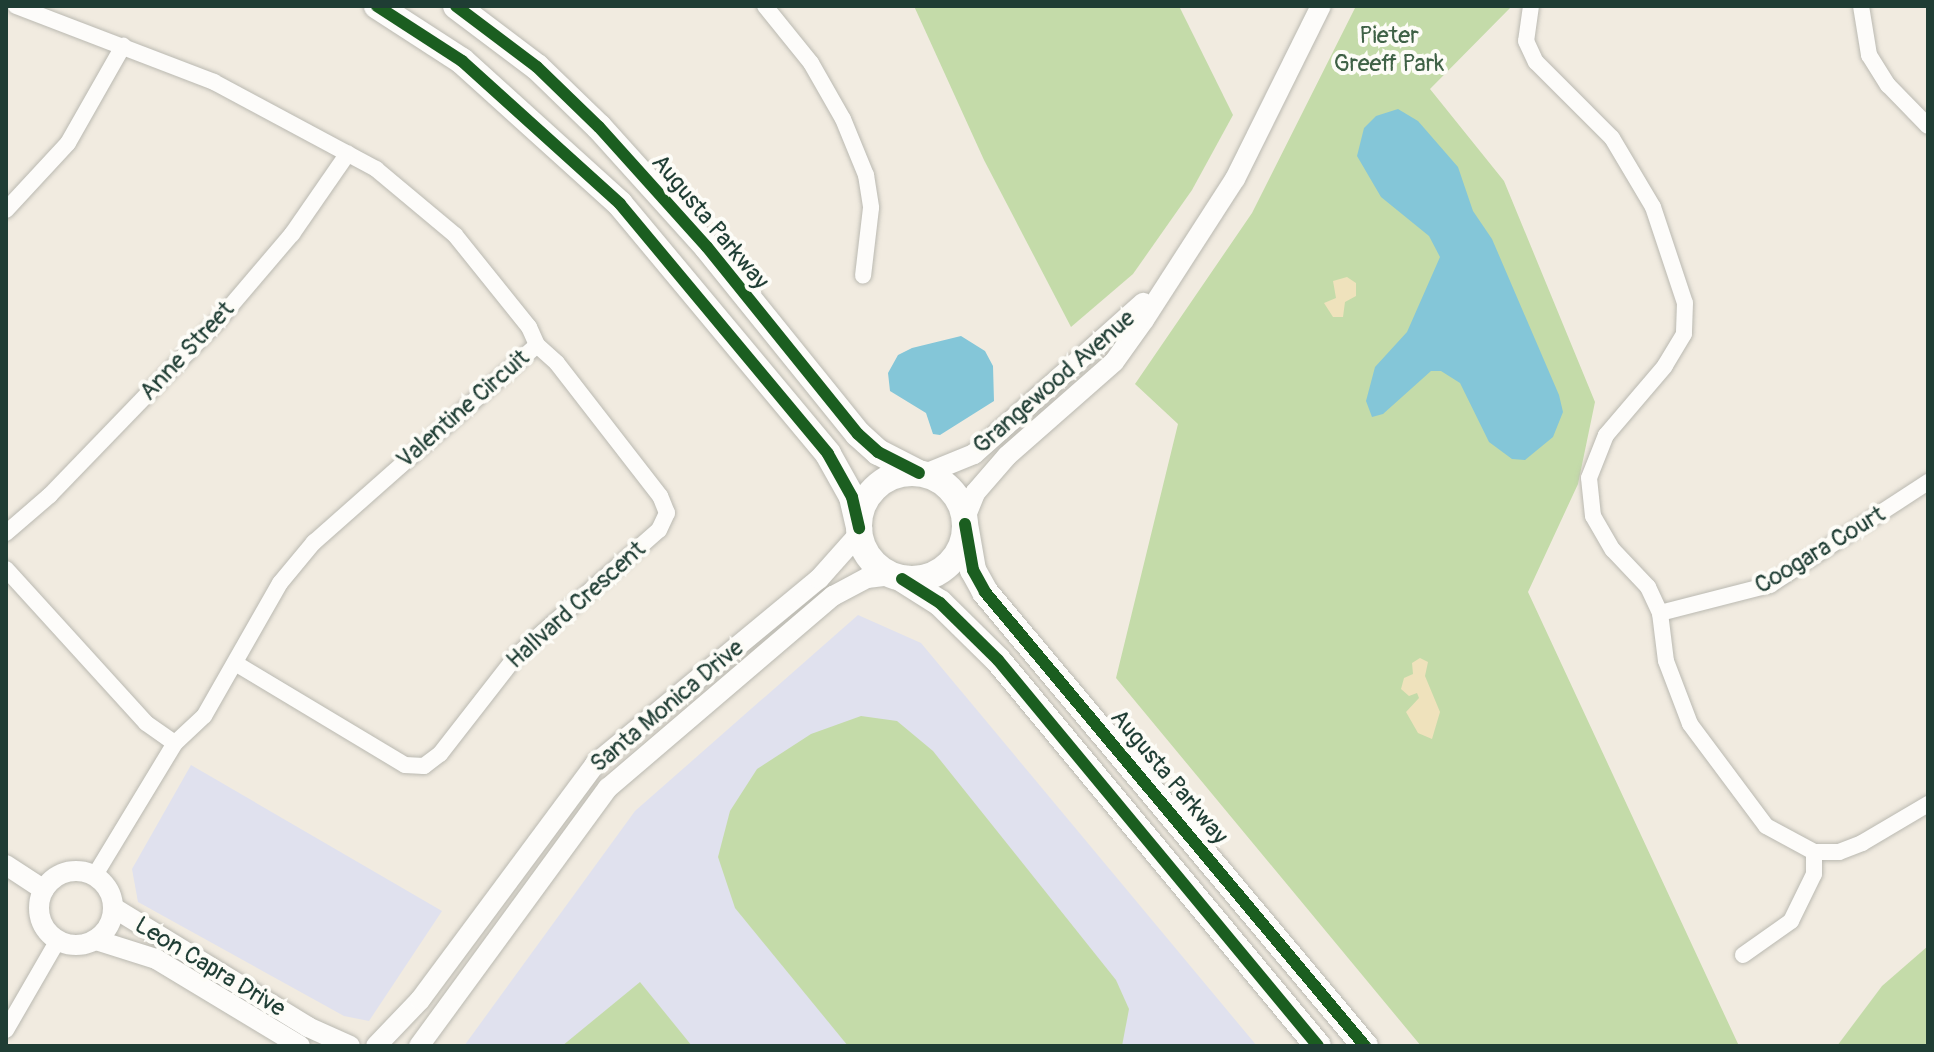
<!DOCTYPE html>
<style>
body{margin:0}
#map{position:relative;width:1934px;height:1052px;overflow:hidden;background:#f1ebe0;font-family:Pangolin,sans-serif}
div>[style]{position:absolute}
.built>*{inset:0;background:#e0e1ee}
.green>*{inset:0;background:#c4dba9}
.sand>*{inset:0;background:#efe2bc}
.water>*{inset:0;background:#84c6d8}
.roads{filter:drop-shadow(0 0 2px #bab9b1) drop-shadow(0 0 2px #bab9b1)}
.minor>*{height:16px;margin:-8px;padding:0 8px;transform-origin:8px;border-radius:8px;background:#fdfcfa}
.tertiary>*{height:20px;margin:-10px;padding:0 10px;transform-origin:10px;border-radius:10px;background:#fdfcfa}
.tertiary>.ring{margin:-10px;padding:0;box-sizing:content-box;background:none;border:20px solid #fdfcfa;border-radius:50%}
.primary>*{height:26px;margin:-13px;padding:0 13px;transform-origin:13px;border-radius:13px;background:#fdfcfa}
.primary>.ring{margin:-13px;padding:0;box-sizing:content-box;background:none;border:26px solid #fdfcfa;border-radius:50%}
.cycleway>*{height:12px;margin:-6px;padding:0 6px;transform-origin:6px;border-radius:6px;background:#1b5e20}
span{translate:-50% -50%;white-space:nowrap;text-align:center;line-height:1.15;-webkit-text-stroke:8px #fdfcf7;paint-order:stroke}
.park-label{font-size:24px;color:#3f6146}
.street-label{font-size:24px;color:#1f3d34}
.frame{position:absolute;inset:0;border:8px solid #1f3d34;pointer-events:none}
</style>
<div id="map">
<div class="built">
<i style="clip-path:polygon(858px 615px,921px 643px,1257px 1046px,464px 1046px,635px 811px)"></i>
<i style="clip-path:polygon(191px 765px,442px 911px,369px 1021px,344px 1016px,138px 902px,132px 869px)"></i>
</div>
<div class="green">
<i style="clip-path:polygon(914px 6px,1179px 6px,1233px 115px,1192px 190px,1133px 274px,1071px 327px,984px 160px)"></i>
<i style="clip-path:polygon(1356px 6px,1512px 6px,1430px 89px,1504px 181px,1595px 402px,1578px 484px,1528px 592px,1739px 1046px,1421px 1046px,1116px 678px,1178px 424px,1135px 384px,1252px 213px)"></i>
<i style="clip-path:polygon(861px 716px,897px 721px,933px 751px,1116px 980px,1129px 1009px,1122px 1046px,848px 1046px,735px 908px,718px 857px,730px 811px,757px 769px,811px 734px)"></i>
<i style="clip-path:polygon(1928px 946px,1928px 1046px,1837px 1046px,1882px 986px)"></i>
<i style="clip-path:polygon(640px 982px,692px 1046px,562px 1046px)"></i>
</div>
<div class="sand">
<i style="clip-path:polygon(1347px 277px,1356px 283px,1356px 296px,1345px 302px,1343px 317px,1333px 317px,1324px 303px,1336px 298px,1333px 281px)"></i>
<i style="clip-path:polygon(1420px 658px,1428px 662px,1425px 676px,1440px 712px,1432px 739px,1418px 733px,1406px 712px,1419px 698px,1417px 693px,1409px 696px,1401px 689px,1404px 678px,1413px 674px,1412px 663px)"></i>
</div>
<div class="water">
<i style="clip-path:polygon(1398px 109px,1418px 121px,1458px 167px,1473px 211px,1492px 239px,1559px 395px,1563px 412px,1553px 437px,1525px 460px,1512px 459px,1489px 442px,1460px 383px,1441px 371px,1431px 371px,1383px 414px,1372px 417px,1366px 401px,1375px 367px,1407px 332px,1440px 257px,1429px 236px,1381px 197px,1357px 156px,1364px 128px,1376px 116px)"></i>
<i style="clip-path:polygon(961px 336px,985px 351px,993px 366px,994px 401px,940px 435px,933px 434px,926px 413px,890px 391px,888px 373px,898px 355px,912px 348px)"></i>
</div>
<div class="roads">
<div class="minor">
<i style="left:16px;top:6px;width:212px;rotate:21deg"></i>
<i style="left:214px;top:82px;width:184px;rotate:28.2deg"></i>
<i style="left:376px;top:169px;width:103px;rotate:39.9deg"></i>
<i style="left:455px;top:235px;width:118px;rotate:51.2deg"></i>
<i style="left:529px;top:327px;width:20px;rotate:66deg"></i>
<i style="left:537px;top:345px;width:298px;rotate:138.5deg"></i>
<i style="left:314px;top:542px;width:53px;rotate:129.7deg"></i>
<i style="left:280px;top:583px;width:153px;rotate:119.7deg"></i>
<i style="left:204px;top:716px;width:40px;rotate:137deg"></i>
<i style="left:765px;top:6px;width:73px;rotate:51.1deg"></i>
<i style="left:811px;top:63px;width:64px;rotate:60.3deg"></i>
<i style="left:843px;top:119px;width:61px;rotate:67.7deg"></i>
<i style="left:866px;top:175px;width:33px;rotate:81deg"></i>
<i style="left:871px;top:208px;width:68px;rotate:96.7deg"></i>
<i style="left:1531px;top:6px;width:35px;rotate:98deg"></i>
<i style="left:1526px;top:41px;width:23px;rotate:65deg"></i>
<i style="left:1536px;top:62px;width:107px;rotate:45deg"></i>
<i style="left:1612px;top:138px;width:80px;rotate:59.3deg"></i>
<i style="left:1653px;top:207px;width:101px;rotate:71.6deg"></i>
<i style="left:1685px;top:303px;width:31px;rotate:92deg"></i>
<i style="left:1684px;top:334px;width:37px;rotate:121deg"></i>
<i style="left:1665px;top:366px;width:91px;rotate:130.5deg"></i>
<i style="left:1606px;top:435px;width:46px;rotate:111.6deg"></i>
<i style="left:1589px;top:478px;width:38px;rotate:84deg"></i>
<i style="left:1593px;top:516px;width:39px;rotate:60deg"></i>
<i style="left:1613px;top:550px;width:51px;rotate:46.6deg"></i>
<i style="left:1648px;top:587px;width:29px;rotate:65deg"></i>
<i style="left:1660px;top:613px;width:48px;rotate:82.9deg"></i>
<i style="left:1666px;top:661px;width:67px;rotate:69.1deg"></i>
<i style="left:1690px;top:724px;width:127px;rotate:53.3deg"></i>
<i style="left:1766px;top:826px;width:55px;rotate:28.4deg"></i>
<i style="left:1814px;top:852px;width:25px"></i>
<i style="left:1839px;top:852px;width:25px;rotate:-21deg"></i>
<i style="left:1862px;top:843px;width:77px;rotate:-30.6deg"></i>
<i style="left:1861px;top:6px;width:50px;rotate:80.7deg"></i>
<i style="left:1869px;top:55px;width:36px;rotate:58deg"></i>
<i style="left:1888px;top:85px;width:57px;rotate:45.7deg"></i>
<i style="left:6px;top:210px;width:91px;rotate:-47.2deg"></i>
<i style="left:68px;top:143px;width:112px;rotate:-60.4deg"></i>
<i style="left:6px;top:533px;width:58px;rotate:-40.8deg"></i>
<i style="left:50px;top:495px;width:240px;rotate:-46deg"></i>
<i style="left:217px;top:322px;width:116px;rotate:-49.6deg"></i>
<i style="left:292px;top:234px;width:98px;rotate:-55.3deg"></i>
<i style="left:6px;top:569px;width:208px;rotate:47.7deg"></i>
<i style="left:146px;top:723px;width:35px;rotate:35deg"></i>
<i style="left:175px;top:743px;width:154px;rotate:121.2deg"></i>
<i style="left:1660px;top:613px;width:114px;rotate:-14.3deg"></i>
<i style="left:1770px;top:585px;width:189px;rotate:-33.1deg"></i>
<i style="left:235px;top:663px;width:198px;rotate:31deg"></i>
<i style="left:405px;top:765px;width:19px;rotate:3deg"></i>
<i style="left:424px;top:766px;width:20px;rotate:-37deg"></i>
<i style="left:440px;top:754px;width:125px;rotate:-52.1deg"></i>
<i style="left:517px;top:655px;width:189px;rotate:-41.4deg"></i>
<i style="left:659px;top:530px;width:19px;rotate:-65deg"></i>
<i style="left:667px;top:513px;width:18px;rotate:-112deg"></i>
<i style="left:660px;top:496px;width:168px;rotate:-127.8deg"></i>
<i style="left:557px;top:363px;width:27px;rotate:-138deg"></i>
<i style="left:1743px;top:955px;width:59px;rotate:-35.3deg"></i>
<i style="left:1791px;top:921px;width:52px;rotate:-63.9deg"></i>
<i style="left:1814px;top:874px;width:22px;rotate:-90deg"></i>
<i style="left:6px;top:1030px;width:104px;rotate:-60deg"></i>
</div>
<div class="tertiary">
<i style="left:925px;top:474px;width:53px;rotate:-22.2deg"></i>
<i style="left:974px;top:454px;width:227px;rotate:-41.8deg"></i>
<i style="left:965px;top:518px;width:27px;rotate:-68deg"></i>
<i style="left:975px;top:493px;width:49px;rotate:-49.1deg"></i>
<i style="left:1007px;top:456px;width:142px;rotate:-41.3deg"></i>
<i style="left:1114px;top:362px;width:52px;rotate:-54.5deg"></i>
<i style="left:1144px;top:320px;width:168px;rotate:-57.2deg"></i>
<i style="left:1235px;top:179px;width:193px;rotate:-63.6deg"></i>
<i style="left:6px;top:865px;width:45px;rotate:33.3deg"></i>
<i class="ring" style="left:39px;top:871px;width:54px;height:54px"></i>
<i style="left:114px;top:908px;width:228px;rotate:31.5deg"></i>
<i style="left:308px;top:1027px;width:46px;rotate:24.3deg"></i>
<i style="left:96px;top:940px;width:63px;rotate:17.6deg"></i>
<i style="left:156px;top:959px;width:168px;rotate:31.1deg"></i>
<i style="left:376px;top:1046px;width:64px;rotate:-46.3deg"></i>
<i style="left:420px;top:1000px;width:294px;rotate:-53.4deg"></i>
<i style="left:595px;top:764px;width:291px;rotate:-39.6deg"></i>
<i style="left:819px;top:579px;width:60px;rotate:-48.4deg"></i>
<i style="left:419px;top:1046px;width:320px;rotate:-53.8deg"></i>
<i style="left:608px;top:788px;width:296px;rotate:-40.5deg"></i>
<i style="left:833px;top:596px;width:38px;rotate:-28deg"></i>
<i style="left:867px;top:578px;width:25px;rotate:-7deg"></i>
</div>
<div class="primary">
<i style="left:377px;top:6px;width:101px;rotate:32.9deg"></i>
<i style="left:462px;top:61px;width:213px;rotate:42.1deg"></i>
<i style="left:620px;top:204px;width:325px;rotate:50.2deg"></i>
<i style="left:828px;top:454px;width:49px;rotate:60.8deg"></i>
<i style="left:852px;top:497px;width:32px;rotate:77deg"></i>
<i style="left:456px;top:6px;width:101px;rotate:37deg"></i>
<i style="left:537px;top:67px;width:86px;rotate:44.1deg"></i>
<i style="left:599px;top:127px;width:161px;rotate:48deg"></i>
<i style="left:707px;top:247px;width:240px;rotate:51.1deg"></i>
<i style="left:858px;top:434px;width:27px;rotate:42deg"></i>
<i style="left:878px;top:452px;width:46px;rotate:27.1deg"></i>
<i class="ring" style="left:859px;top:473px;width:80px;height:80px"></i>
<i style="left:965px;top:524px;width:47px;rotate:80.1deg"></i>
<i style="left:973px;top:570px;width:25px;rotate:61deg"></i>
<i style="left:985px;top:592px;width:592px;rotate:50.07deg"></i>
<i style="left:902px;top:579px;width:45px;rotate:32.3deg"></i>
<i style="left:940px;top:603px;width:81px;rotate:44.5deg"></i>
<i style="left:998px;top:660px;width:501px;rotate:50.34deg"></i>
</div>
</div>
<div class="cycleway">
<i style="left:377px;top:6px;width:101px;rotate:32.9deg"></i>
<i style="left:462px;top:61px;width:213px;rotate:42.1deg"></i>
<i style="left:620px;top:204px;width:325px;rotate:50.2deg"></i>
<i style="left:828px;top:454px;width:49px;rotate:60.8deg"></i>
<i style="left:852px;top:497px;width:32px;rotate:77deg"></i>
<i style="left:456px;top:6px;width:101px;rotate:37deg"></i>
<i style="left:537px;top:67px;width:86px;rotate:44.1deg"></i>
<i style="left:599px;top:127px;width:161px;rotate:48deg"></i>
<i style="left:707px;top:247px;width:240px;rotate:51.1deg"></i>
<i style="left:858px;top:434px;width:27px;rotate:42deg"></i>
<i style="left:878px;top:452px;width:46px;rotate:27.1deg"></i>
<i style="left:965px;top:524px;width:47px;rotate:80.1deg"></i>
<i style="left:973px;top:570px;width:25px;rotate:61deg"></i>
<i style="left:985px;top:592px;width:592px;rotate:50.07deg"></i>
<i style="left:902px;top:579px;width:45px;rotate:32.3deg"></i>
<i style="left:940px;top:603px;width:81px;rotate:44.5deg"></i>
<i style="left:998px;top:660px;width:501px;rotate:50.34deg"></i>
</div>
<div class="park-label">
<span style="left:1389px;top:50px">Pieter<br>Greeff Park</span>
</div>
<div class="street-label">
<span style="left:710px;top:222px;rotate:50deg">Augusta Parkway</span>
<span style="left:187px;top:351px;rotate:-47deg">Anne Street</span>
<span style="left:1054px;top:382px;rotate:-41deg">Grangewood Avenue</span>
<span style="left:463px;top:409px;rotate:-41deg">Valentine Circuit</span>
<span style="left:1820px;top:550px;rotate:-31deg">Coogara Court</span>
<span style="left:576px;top:605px;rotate:-42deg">Hallvard Crescent</span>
<span style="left:667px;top:706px;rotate:-40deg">Santa Monica Drive</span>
<span style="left:1169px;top:777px;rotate:50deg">Augusta Parkway</span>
<span style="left:210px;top:967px;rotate:31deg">Leon Capra Drive</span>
</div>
<div class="frame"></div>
</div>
